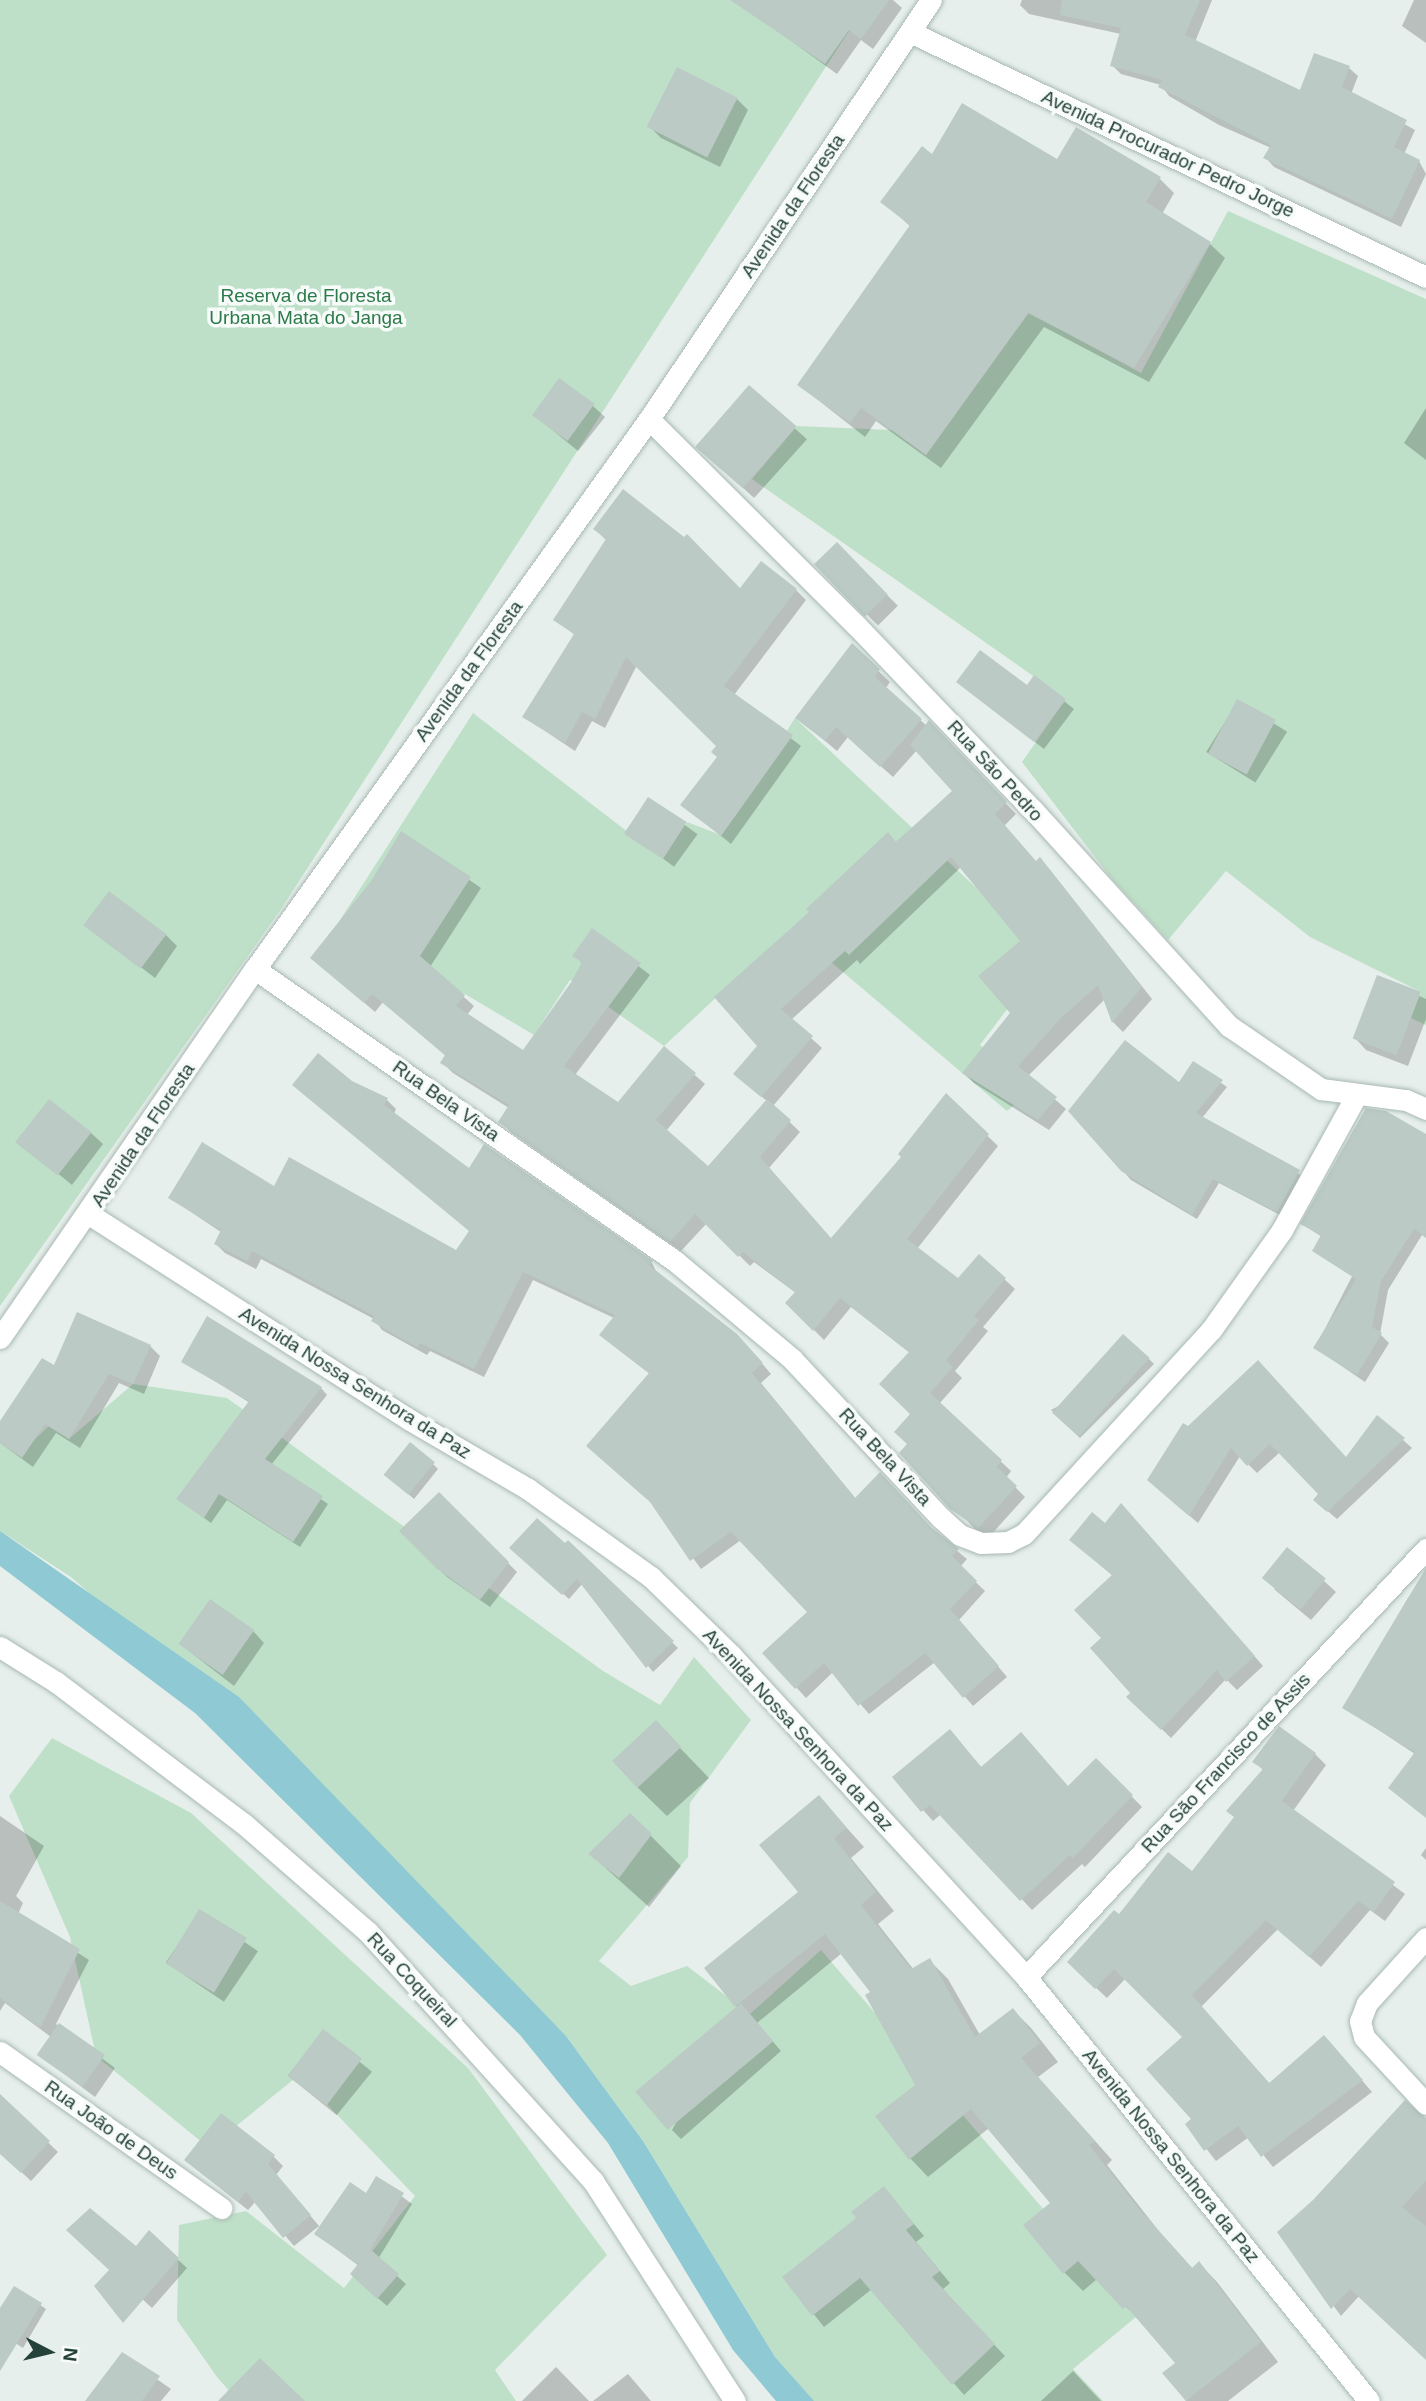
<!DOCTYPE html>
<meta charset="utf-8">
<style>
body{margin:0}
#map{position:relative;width:1426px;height:2401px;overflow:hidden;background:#e6efeb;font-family:Arial,sans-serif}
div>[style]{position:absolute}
.green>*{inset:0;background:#bfe0c8}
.water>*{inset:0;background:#8ec9d4}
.shadow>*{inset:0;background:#0003;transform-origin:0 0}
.building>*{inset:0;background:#bbcac4;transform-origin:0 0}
.roads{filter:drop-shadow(0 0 2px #a8b8b2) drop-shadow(0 0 2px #a8b8b2)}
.minor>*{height:21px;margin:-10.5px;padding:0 10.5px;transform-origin:10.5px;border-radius:10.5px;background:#fff}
span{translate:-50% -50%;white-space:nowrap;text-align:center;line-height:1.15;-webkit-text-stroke:7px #f7fbf9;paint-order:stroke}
.street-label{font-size:19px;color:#24423a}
.park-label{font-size:19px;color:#2d7a4b}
.north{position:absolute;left:14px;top:2317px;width:70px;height:70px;-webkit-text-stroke:5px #f7fbf9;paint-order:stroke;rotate:97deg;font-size:19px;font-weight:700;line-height:28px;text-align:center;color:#24423a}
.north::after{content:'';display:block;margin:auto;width:24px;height:32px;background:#24423a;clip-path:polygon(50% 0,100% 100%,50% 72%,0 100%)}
</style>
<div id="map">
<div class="green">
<i style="clip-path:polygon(0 0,869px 0,281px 909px,0 1306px)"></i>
<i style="clip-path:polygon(1228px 211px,1426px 299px,1426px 1025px,1411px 1018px,1421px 992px,1310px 937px,1226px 871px,1168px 940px,1112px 879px,1022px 762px,1066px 699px,752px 479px,797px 426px,892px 430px,926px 455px,1036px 303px,1072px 336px,1141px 373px)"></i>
<i style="clip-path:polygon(473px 713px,663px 859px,687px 822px,721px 835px,795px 718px,1048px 955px,980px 1045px,1040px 1083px,1007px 1111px,791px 928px,664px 1046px,570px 980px,534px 1035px,340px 920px)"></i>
<i style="clip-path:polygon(133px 1384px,227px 1398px,603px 1671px,660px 1705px,694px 1657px,751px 1720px,690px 1803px,688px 1857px,599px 1961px,631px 1986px,687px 1966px,750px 2014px,821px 1950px,1136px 2317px,1073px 2369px,1103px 2401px,813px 2401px,775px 2357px,643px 2141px,566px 2036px,403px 1870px,71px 1577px,0 1531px,0 1443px,18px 1455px,49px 1426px,69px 1439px)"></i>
<i style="clip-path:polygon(52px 1738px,191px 1813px,468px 2068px,607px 2255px,495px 2370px,516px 2401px,238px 2401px,217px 2377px,177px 2320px,179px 2225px,246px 2211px,344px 2288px,415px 2196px,299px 2075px,209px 2148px,96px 2056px,70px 1937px,9px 1796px)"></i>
</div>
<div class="water">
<i style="clip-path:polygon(0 1531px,239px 1697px,566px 2036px,643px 2141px,775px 2357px,814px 2401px,776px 2401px,733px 2350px,608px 2143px,520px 2035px,195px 1713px,0 1566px)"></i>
</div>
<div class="shadow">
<i style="clip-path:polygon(776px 0,893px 0,902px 8px,873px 49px,861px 40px,837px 74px,762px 20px)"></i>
<i style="clip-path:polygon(1022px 0,1212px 0,1195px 42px,1301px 92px,1349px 68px,1358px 76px,1351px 94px,1415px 130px,1404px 154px,1419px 161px,1426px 174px,1401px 227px,1274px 167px,1266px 158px,1271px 148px,1219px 125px,1169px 96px,1161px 85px,1121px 74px,1112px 65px,1121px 34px,1029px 14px,1020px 5px)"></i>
<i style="clip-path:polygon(1414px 0,1426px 0,1426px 43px,1402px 26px)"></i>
<i style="clip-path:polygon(737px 99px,748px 110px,720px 167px,661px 138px,650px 127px)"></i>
<i style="clip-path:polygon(1058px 162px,1159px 178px,1174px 193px,1162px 214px,1210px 244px,1225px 258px,1149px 382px,1044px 327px,941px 468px,876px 421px,865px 437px,799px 385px,911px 227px,882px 201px)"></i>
<i style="left:749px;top:387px;width:78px;height:79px;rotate:42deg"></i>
<i style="clip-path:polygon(593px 406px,605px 417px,578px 451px,534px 415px)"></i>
<i style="clip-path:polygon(1426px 408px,1426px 460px,1404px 443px)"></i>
<i style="clip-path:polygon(595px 529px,740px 591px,796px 590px,806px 600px,734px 695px,801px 746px,731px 844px,683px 805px,719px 757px,718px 745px,637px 665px,605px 728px,592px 721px,575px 751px,524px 717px,575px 635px,556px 620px,607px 541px)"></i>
<i style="left:837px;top:545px;width:86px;height:28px;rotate:45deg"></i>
<i style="clip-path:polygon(852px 646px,890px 682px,885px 689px,927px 726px,929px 723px,1016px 814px,1004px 826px,1036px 863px,1050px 870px,1152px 999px,1123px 1032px,1113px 1022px,1105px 999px,1028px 1076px,1066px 1109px,1049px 1130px,974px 1083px,964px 1073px,1012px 1013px,1022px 941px,961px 867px,860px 964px,857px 960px,791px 1020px,822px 1048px,773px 1106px,800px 1132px,769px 1168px,831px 1239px,903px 1157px,946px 1096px,998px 1146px,917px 1249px,958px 1280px,979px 1256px,1015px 1289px,983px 1327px,988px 1331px,955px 1371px,962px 1378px,939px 1404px,1011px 1471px,1006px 1478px,1025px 1497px,989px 1537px,979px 1533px,901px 1453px,910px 1445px,913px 1414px,910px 1353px,851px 1307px,824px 1340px,787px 1303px,796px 1293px,754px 1262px,750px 1266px,707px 1223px,681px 1251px,511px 1132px,500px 1122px,509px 1108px,453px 1073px,442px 1062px,446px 1056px,383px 1002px,375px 1012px,312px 958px,373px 882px,401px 833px,481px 888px,430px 967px,474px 1006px,467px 1015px,524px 1053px,574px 982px,583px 964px,575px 955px,592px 930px,650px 975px,575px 1075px,618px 1104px,664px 1048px,705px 1084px,666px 1131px,708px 1169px,767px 1101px,746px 1084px,760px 1046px,717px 997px,955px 791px,917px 750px,893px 777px,848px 737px,837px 751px,798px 718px)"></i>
<i style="clip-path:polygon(1035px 678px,1074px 709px,1044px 749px,958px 682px,1027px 688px)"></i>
<i style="left:1238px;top:701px;width:58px;height:60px;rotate:32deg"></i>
<i style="left:649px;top:799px;width:60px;height:40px;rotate:36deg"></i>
<i style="clip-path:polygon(86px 925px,166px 935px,177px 946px,155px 978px)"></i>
<i style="clip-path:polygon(1378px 977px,1426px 999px,1426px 1019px,1408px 1066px,1366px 1050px,1355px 1038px)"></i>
<i style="clip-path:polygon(1193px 1063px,1227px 1087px,1202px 1118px,1304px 1177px,1282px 1216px,1219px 1183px,1197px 1219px,1131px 1180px,1071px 1111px,1179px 1085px)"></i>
<i style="clip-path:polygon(351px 1083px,387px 1100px,396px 1109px,394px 1114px,469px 1170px,485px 1147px,652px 1263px,658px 1275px,746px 1345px,771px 1374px,761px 1383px,856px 1499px,933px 1531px,967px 1559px,960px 1567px,985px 1591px,959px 1620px,1007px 1677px,973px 1706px,935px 1662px,869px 1714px,833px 1672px,806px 1698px,765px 1653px,809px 1612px,741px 1540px,701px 1569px,654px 1504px,650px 1374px,611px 1344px,614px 1318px,533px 1280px,484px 1377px,430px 1351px,427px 1355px,382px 1330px,374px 1319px,261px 1259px,256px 1269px,225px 1253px,216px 1244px,221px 1232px,170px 1198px,274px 1188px,456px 1252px,470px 1232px)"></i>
<i style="clip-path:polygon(91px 1133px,103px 1144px,72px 1185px,19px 1142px)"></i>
<i style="clip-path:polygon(1425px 1135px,1426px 1238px,1422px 1235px,1388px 1290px,1380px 1334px,1389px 1343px,1365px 1382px,1315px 1348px)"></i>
<i style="clip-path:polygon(1324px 1185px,1333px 1244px,1302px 1224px)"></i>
<i style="clip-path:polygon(150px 1346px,160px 1356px,144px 1394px,119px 1383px,80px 1448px,56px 1433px,33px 1467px,0 1443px,0 1424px,55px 1368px)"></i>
<i style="clip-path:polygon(1149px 1359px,1154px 1364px,1080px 1438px,1051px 1410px)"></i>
<i style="clip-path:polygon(183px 1361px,321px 1388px,327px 1395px,271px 1465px,328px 1504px,300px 1547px,227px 1500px,211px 1523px,178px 1499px,250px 1403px)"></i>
<i style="clip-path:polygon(1258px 1362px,1346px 1459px,1377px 1417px,1412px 1448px,1337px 1519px,1324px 1508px,1320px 1494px,1280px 1452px,1257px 1473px,1240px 1456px,1198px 1523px,1158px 1489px,1188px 1429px)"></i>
<i style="clip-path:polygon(433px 1464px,438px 1469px,414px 1499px,391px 1479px)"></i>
<i style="clip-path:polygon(439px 1495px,517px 1572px,490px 1607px,447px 1577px,402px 1531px)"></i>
<i style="clip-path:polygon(1130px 1514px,1263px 1666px,1237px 1690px,1226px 1679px,1171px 1738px,1129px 1697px,1132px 1693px,1103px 1638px,1113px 1576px,1071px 1540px)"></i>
<i style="clip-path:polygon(569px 1542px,678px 1648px,653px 1672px,583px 1583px,569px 1599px,517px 1553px)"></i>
<i style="clip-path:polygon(1426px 1576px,1426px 1743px,1418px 1756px,1344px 1707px,1408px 1598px)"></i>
<i style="clip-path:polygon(1324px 1581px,1336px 1592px,1311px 1620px,1274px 1589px)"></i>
<i style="clip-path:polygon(253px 1631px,264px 1643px,234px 1686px,180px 1644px)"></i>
<i style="clip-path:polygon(655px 1722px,709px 1778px,667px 1816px,637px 1787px)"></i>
<i style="clip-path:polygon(950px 1731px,982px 1768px,1069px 1788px,1096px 1760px,1142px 1807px,1085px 1867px,1082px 1864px,1032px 1910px,941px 1814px,933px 1821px,894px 1778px)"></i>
<i style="clip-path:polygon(1315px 1754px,1326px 1765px,1293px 1811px,1405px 1894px,1385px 1921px,1370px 1910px,1321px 1967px,1278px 1929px,1201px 2007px,1270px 2084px,1335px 2049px,1372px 2092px,1273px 2167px,1249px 2137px,1216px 2161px,1187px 2124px,1193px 2119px,1184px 2037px,1126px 1978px,1107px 1998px,1080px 1973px,1119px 1917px,1192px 1874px,1236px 1818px,1264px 1771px,1254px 1761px)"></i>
<i style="clip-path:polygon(819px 1797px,864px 1847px,851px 1858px,894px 1911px,878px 1924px,914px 1970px,930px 1961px,948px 1979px,980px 2035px,1013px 2010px,1031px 2028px,1058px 2062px,1038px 2077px,1112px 2160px,1107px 2165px,1158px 2230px,1193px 2269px,1199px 2263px,1217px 2282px,1278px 2362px,1228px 2401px,1186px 2401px,1165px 2373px,1178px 2363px,1144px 2324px,1097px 2279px,1083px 2291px,1065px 2273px,1025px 2225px,1052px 2203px,989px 2128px,928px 2177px,910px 2158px,917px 2085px,873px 1993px,842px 1953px,757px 2023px,781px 2051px,681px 2139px,672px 2130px,738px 2008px,706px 1969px,801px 1892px)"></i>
<i style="clip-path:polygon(630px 1815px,681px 1866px,649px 1907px,590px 1854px)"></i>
<i style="clip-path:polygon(0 1816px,44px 1846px,16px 1896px,23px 1903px,18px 1914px,89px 1960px,56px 2024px,115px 2068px,95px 2097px,39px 2055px,51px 2037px,5px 2003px,0 2011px)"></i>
<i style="clip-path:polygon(1426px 1848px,1426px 1860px,1421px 1855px)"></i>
<i style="left:200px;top:1912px;width:70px;height:61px;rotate:34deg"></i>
<i style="left:323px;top:2032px;width:63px;height:56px;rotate:39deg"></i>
<i style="clip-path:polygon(0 2101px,6px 2102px,58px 2152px,31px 2181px,0 2152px)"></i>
<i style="clip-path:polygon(1426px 2122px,1426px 2358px,1359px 2296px,1341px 2316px,1279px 2232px)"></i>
<i style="clip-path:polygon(273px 2156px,283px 2166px,276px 2175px,319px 2226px,294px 2246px,256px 2201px,248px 2210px,196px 2169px)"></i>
<i style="clip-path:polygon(377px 2178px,412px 2204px,378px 2259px,406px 2284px,387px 2306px,361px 2283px,359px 2266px,316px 2234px,366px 2196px)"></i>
<i style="clip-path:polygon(884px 2188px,924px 2236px,916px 2242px,950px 2283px,942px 2290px,1005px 2356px,964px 2395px,872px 2289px,824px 2327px,784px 2277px,859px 2218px)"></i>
<i style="clip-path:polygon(149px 2233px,187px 2268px,152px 2308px,77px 2239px,136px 2248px)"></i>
<i style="clip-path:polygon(15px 2288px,46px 2309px,23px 2348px,0 2333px,0 2312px)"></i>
<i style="clip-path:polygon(122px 2355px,171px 2389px,161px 2401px,95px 2401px)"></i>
<i style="clip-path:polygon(556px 2367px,589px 2401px,522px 2401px)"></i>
<i style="clip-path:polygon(1073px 2371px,1101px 2401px,1041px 2401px)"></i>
<i style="clip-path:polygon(628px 2374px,651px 2401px,593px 2401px)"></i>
</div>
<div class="building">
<i style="clip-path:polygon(730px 0,889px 0,861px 39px,849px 30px,825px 64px)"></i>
<i style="clip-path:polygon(1062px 0,1200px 0,1185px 35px,1300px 90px,1314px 53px,1350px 66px,1342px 87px,1407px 120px,1394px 147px,1420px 160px,1392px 219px,1263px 158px,1271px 145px,1158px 87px,1162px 80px,1110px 66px,1121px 28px,1060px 15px)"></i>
<i style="left:677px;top:67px;width:68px;height:67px;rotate:27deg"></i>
<i style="clip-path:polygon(962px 103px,1057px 159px,1076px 127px,1161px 177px,1146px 202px,1211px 242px,1134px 368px,1028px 313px,926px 455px,861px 408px,850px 423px,797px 385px,910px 225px,880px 202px,922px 146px,932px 154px)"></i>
<i style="left:559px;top:378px;width:44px;height:46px;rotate:36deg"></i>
<i style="left:749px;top:385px;width:63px;height:82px;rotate:41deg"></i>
<i style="clip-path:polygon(623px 489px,684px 537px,687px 534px,740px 588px,761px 561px,797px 589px,724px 686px,793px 735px,721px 836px,680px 805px,717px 757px,711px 752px,716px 746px,626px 657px,595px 719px,582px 712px,565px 743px,522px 717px,574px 634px,553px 620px,606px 539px,593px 529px)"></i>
<i style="left:837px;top:542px;width:73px;height:32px;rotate:46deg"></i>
<i style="clip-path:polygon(852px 643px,880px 669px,875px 677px,922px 719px,880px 767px,836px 727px,825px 741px,795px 718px)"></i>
<i style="clip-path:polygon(980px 650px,1027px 685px,1034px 675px,1066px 699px,1034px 742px,956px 682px)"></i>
<i style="left:1237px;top:699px;width:44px;height:62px;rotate:28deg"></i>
<i style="clip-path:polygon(929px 720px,1007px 802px,995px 814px,1036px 861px,1040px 857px,1142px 987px,1112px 1023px,1098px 985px,1061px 1018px,1018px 1066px,1057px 1097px,1038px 1120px,962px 1073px,1010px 1013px,978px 976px,1020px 941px,951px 857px,849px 955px,845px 951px,781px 1009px,813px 1036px,761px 1097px,733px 1074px,757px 1046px,714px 997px,809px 912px,806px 909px,888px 832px,896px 842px,952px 791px,910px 745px)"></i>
<i style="left:648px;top:797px;width:46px;height:44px;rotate:33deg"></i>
<i style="clip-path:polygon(401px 831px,471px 877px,420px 956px,465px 995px,456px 1006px,523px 1050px,572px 981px,582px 962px,572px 956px,592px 928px,641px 963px,564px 1066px,618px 1102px,664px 1046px,696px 1073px,656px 1120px,708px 1166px,767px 1099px,791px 1120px,760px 1157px,831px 1238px,901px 1157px,898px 1154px,946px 1093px,989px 1134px,907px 1239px,958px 1278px,979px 1254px,1006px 1278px,974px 1316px,979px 1320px,946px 1360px,953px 1367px,930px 1393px,1002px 1460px,997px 1467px,1017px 1486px,978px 1528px,950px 1509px,899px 1453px,907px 1444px,894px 1432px,910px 1414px,879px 1384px,909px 1352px,840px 1298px,813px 1331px,785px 1303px,795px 1292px,743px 1252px,738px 1257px,695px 1214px,670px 1242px,498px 1122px,509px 1105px,440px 1063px,445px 1055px,372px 994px,364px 1003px,310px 958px,371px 881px)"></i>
<i style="left:109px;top:891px;width:72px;height:43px;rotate:37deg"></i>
<i style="left:1377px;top:975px;width:47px;height:68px;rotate:21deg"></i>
<i style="clip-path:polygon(1125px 1040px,1179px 1082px,1193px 1061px,1223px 1080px,1196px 1113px,1300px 1170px,1277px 1212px,1213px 1179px,1192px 1215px,1121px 1171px,1068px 1111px)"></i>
<i style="clip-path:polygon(318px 1053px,352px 1081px,388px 1098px,384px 1105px,469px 1168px,484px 1144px,653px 1261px,649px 1265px,737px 1334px,763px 1363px,752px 1373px,855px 1498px,880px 1472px,932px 1528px,959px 1549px,952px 1556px,977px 1581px,950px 1609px,999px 1666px,963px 1698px,925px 1653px,858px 1706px,824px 1663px,795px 1689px,762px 1653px,807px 1612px,731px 1532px,690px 1561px,650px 1502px,586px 1446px,649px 1373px,599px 1335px,615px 1315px,523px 1272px,474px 1369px,420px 1343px,417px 1347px,371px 1321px,374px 1316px,252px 1251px,247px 1261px,214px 1244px,221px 1230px,168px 1198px,202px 1142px,274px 1186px,289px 1157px,456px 1250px,469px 1231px,292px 1085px)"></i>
<i style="left:49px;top:1099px;width:54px;height:55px;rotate:38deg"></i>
<i style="clip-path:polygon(1366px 1108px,1386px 1111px,1426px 1134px,1426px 1237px,1414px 1229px,1381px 1281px,1372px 1327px,1382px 1333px,1357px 1375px,1313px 1348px,1356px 1279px,1312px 1251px,1321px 1235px,1300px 1224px)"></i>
<i style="clip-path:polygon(77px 1312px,151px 1345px,133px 1384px,109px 1374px,69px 1439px,45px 1424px,22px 1458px,0 1443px,0 1421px,42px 1358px,54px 1365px)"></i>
<i style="clip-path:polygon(207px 1316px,322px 1387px,265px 1459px,323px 1496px,293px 1542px,219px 1494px,204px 1518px,176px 1499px,249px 1401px,181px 1362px)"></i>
<i style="left:1123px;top:1334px;width:36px;height:106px;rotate:42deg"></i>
<i style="clip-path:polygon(1258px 1360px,1346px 1457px,1377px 1415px,1405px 1438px,1327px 1512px,1313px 1500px,1318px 1494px,1270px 1444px,1247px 1466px,1231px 1448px,1189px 1516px,1147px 1480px,1183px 1423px,1188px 1426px)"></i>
<i style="left:410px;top:1442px;width:32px;height:42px;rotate:39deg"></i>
<i style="clip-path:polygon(439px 1492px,509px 1562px,480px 1600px,436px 1568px,399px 1531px)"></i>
<i style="clip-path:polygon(1121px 1503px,1255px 1656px,1226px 1682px,1217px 1670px,1161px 1730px,1126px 1697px,1130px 1693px,1090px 1648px,1101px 1638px,1074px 1610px,1112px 1575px,1069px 1540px,1092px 1512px,1105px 1523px)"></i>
<i style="clip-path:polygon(537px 1518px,565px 1543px,568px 1540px,674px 1641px,646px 1668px,577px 1579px,562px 1595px,509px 1548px)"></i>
<i style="left:1287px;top:1547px;width:50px;height:40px;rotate:39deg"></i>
<i style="clip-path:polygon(1426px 1568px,1426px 1818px,1388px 1788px,1415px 1752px,1342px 1708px)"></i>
<i style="left:210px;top:1599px;width:54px;height:55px;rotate:35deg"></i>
<i style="left:656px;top:1720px;width:37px;height:60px;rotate:47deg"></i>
<i style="clip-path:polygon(1279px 1726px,1316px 1753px,1282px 1801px,1395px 1882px,1374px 1912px,1358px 1901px,1309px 1957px,1266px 1920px,1192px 1995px,1269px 2083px,1324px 2035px,1363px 2080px,1261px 2157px,1238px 2126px,1204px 2151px,1185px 2124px,1191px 2119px,1146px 2069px,1182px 2037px,1114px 1969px,1095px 1989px,1067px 1962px,1114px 1910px,1119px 1914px,1168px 1852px,1192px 1871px,1234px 1817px,1226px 1811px,1263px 1769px,1252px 1762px)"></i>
<i style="clip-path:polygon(950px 1729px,981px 1767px,1021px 1732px,1068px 1786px,1096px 1758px,1133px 1795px,1073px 1858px,1070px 1855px,1020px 1901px,930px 1805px,921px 1812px,892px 1777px)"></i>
<i style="clip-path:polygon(819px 1795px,847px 1828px,834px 1838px,876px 1892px,861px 1905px,911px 1969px,930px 1958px,975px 2037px,1013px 2008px,1040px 2043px,1021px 2058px,1095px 2141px,1089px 2145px,1140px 2210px,1192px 2268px,1199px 2261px,1261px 2342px,1186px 2401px,1162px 2373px,1175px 2363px,1126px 2306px,1123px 2309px,1078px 2261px,1063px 2274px,1023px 2225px,1050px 2203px,971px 2109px,909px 2160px,875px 2116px,915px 2085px,865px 1995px,870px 1992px,825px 1934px,735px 2007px,704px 1968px,798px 1892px,759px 1845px)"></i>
<i style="clip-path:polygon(630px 1813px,652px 1834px,619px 1878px,588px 1854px)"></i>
<i style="clip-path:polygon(0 1901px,80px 1949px,40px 2028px,0 1998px)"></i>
<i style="left:199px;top:1909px;width:56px;height:64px;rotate:31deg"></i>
<i style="left:741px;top:2003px;width:50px;height:138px;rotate:50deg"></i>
<i style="left:59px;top:2023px;width:56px;height:39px;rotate:35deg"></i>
<i style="left:323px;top:2029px;width:49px;height:59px;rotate:37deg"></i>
<i style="clip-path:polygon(0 2094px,50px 2141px,21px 2173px,0 2154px)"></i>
<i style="clip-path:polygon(1405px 2100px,1426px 2118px,1426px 2181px,1402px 2207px,1426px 2226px,1426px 2360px,1350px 2289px,1331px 2309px,1277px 2232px,1313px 2200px)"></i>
<i style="clip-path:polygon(221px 2113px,275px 2155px,268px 2164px,311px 2215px,283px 2238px,246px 2192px,238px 2202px,184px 2160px)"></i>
<i style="clip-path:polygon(376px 2176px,404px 2193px,367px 2255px,371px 2250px,399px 2274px,377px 2299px,350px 2274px,358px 2264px,314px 2234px,350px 2182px,366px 2193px)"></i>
<i style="clip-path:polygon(884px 2186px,914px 2224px,906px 2230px,940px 2271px,932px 2277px,995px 2344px,952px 2385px,860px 2278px,812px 2316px,782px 2277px,856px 2218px,851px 2212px)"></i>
<i style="clip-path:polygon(90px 2208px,136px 2246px,149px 2230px,179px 2258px,123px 2323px,94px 2286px,109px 2270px,66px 2230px)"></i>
<i style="clip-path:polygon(14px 2286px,42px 2303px,0 2371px,0 2308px)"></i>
<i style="clip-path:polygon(122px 2352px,160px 2376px,142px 2401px,85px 2401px)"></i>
<i style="clip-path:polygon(260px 2358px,305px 2401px,218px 2401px)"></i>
</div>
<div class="roads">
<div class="minor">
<i style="left:910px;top:32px;width:571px;rotate:25.4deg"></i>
<i style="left:649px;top:419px;width:292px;rotate:44.9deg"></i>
<i style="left:856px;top:625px;width:256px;rotate:46.3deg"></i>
<i style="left:1033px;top:810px;width:292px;rotate:47.8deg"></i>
<i style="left:1229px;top:1026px;width:112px;rotate:34.4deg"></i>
<i style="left:1321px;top:1089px;width:86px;rotate:7.4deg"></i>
<i style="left:1406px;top:1100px;width:22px;rotate:24deg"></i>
<i style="left:255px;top:969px;width:512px;rotate:34.81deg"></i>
<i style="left:675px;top:1261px;width:153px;rotate:39.9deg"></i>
<i style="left:792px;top:1359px;width:218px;rotate:46.9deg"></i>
<i style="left:941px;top:1518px;width:25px;rotate:42deg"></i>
<i style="left:960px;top:1535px;width:22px;rotate:21deg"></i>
<i style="left:981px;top:1543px;width:27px;rotate:-2deg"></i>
<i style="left:1008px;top:1542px;width:18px;rotate:-27deg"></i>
<i style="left:1024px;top:1534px;width:277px;rotate:-47.5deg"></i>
<i style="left:1211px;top:1330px;width:123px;rotate:-54.6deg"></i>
<i style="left:1282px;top:1230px;width:153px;rotate:-61.1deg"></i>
<i style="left:89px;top:1214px;width:381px;rotate:32.7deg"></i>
<i style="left:410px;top:1420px;width:137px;rotate:30.3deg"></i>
<i style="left:528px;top:1489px;width:151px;rotate:35.6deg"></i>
<i style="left:651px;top:1577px;width:112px;rotate:44.3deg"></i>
<i style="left:731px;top:1655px;width:437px;rotate:47.5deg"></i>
<i style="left:1026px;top:1977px;width:545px;rotate:51.03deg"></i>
<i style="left:0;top:1338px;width:449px;rotate:-55.4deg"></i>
<i style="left:255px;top:969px;width:677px;rotate:-54.38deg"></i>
<i style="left:649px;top:419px;width:505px;rotate:-56.06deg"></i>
<i style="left:0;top:1647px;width:66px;rotate:32deg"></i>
<i style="left:56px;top:1682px;width:236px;rotate:37.1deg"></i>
<i style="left:244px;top:1824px;width:164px;rotate:41.1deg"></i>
<i style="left:368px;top:1932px;width:336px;rotate:47.9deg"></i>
<i style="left:593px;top:2181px;width:262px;rotate:57.2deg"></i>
<i style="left:1426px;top:1938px;width:88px;rotate:132.2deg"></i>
<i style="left:1367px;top:2003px;width:19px;rotate:111deg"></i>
<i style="left:1360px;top:2021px;width:16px;rotate:76deg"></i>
<i style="left:1364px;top:2037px;width:91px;rotate:47.2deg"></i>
<i style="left:1026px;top:1977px;width:586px;rotate:-46.94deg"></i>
<i style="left:0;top:2052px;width:271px;rotate:35.2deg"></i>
</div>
</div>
<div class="street-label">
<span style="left:1168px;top:154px;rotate:25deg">Avenida Procurador Pedro Jorge</span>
<span style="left:793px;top:206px;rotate:-56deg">Avenida da Floresta</span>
<span style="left:469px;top:671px;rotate:-54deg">Avenida da Floresta</span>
<span style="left:995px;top:771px;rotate:47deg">Rua São Pedro</span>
<span style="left:446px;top:1101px;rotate:35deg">Rua Bela Vista</span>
<span style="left:143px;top:1135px;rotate:-56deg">Avenida da Floresta</span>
<span style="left:355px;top:1383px;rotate:32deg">Avenida Nossa Senhora da Paz</span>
<span style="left:885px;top:1457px;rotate:47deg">Rua Bela Vista</span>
<span style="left:798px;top:1730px;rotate:47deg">Avenida Nossa Senhora da Paz</span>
<span style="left:1226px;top:1763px;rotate:-47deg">Rua São Francisco de Assis</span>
<span style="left:412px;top:1980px;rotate:47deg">Rua Coqueiral</span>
<span style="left:111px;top:2130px;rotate:35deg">Rua João de Deus</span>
<span style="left:1171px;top:2156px;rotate:51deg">Avenida Nossa Senhora da Paz</span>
</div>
<div class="park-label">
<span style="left:306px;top:307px">Reserva de Floresta<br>Urbana Mata do Janga</span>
</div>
<div class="north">N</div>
</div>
